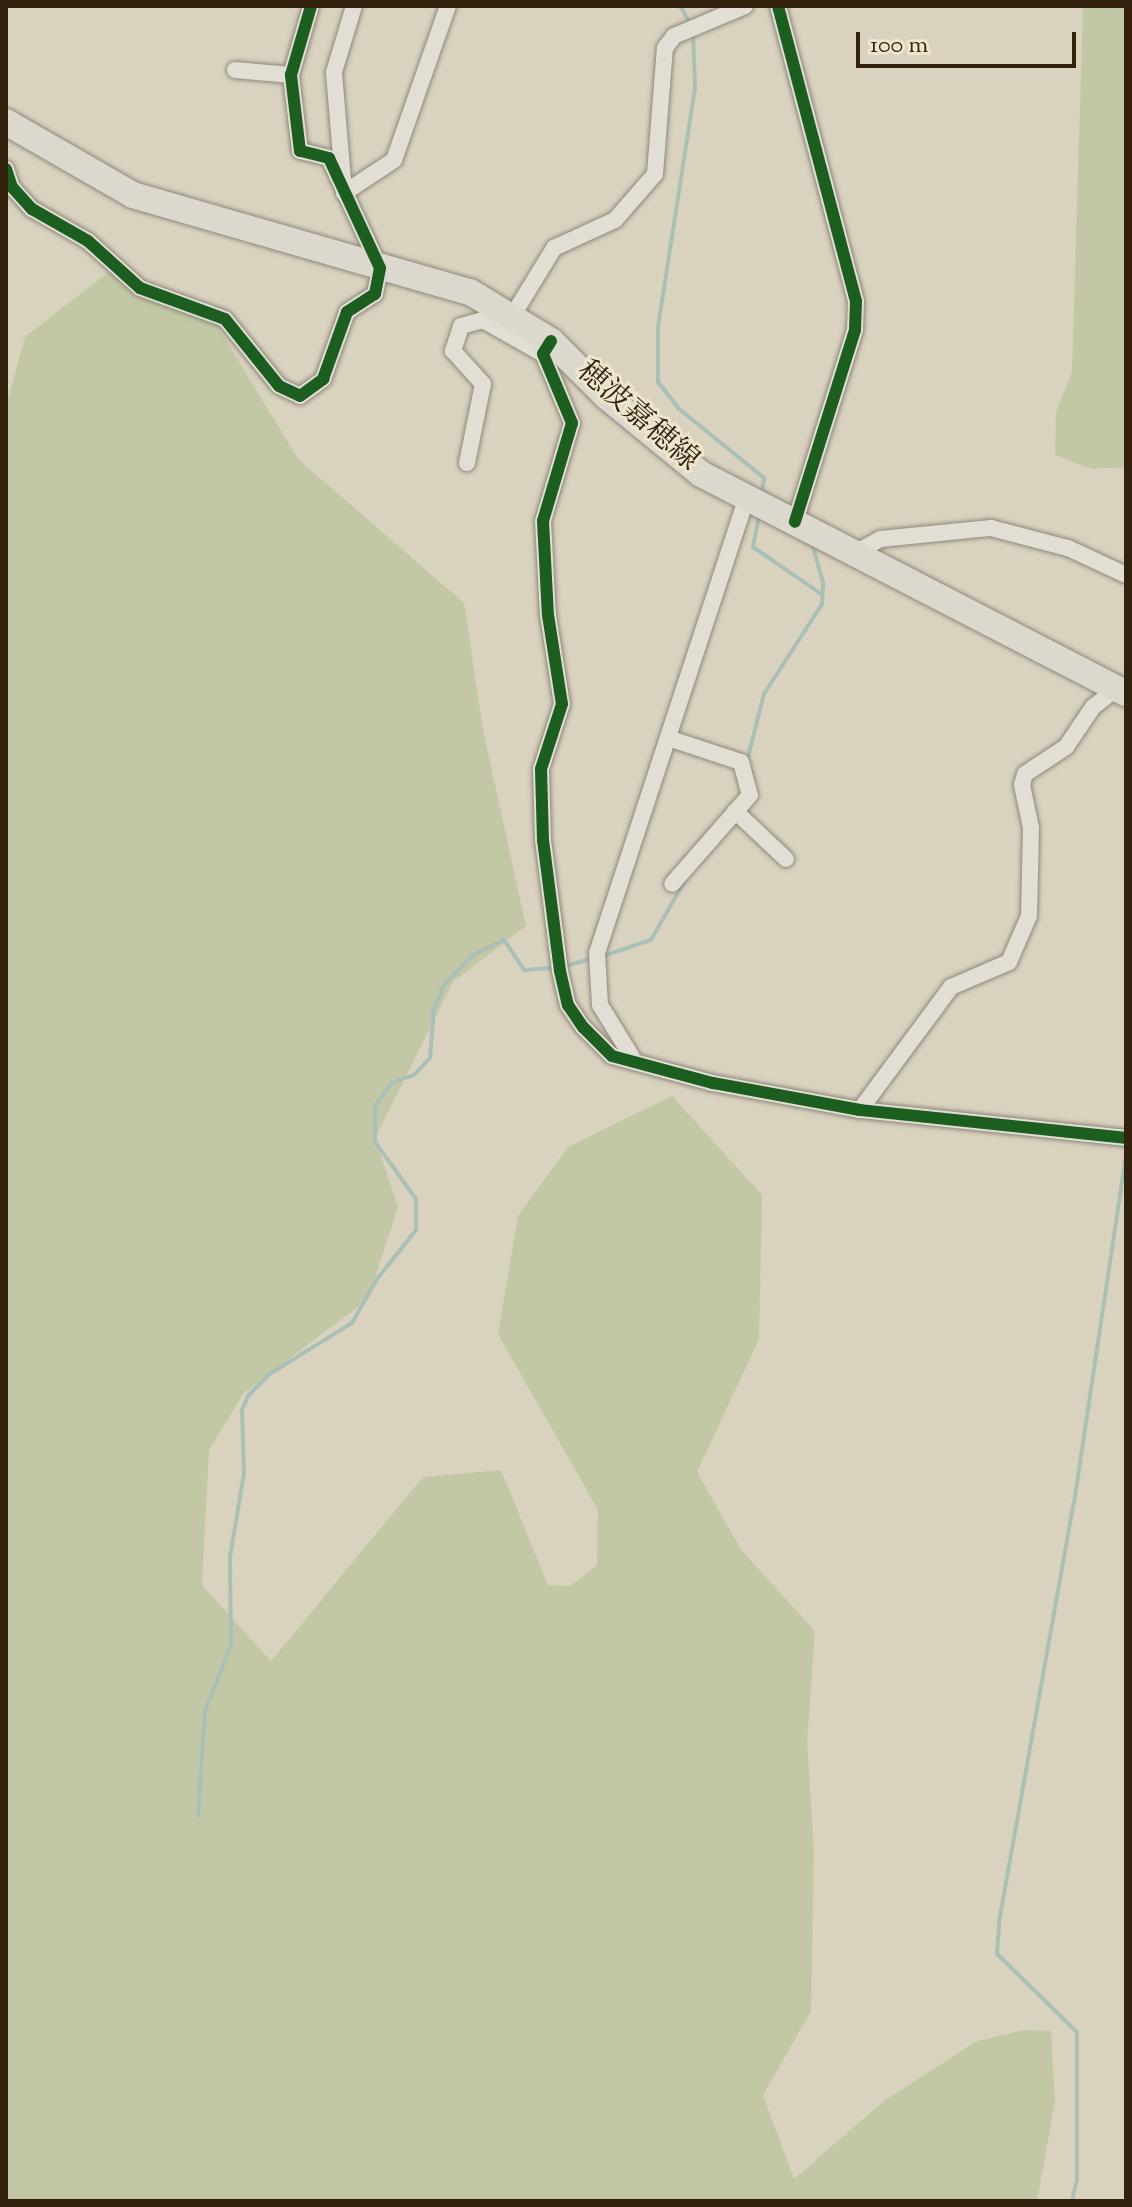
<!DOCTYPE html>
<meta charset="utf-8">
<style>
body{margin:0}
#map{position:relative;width:1132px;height:2207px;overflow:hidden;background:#d9d2bf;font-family:"Sorts Mill Goudy","Noto Serif JP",serif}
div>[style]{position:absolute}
.green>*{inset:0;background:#c2c8a5}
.stream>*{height:4px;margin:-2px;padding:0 2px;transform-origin:2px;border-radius:2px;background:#aac0b6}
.roads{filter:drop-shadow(0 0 2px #8e887b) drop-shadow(0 0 2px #8e887b)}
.street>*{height:16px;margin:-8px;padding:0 8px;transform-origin:8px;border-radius:8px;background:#e2ded4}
.primary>*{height:26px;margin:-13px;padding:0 13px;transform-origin:13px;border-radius:13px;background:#dcd8cd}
.cycleway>*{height:12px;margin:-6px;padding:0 6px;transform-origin:6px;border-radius:6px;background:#1b5e20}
span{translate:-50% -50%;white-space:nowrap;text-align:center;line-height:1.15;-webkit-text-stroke:6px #ede5ce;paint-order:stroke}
.street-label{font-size:30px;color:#31210d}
.frame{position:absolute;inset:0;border:8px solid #31210d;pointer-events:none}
.scale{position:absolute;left:856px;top:32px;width:220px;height:36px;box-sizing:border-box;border:4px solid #31210d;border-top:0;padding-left:10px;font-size:24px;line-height:28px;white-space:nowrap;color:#31210d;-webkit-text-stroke:6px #ede5ce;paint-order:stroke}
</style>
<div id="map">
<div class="green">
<i style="clip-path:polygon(1083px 6px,1126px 6px,1126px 467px,1091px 469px,1055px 455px,1056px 412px,1072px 372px)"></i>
<i style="clip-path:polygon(111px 270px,179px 293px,209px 312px,298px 459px,464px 603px,483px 730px,526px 926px,453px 982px,375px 1138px,398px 1207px,368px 1299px,244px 1393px,209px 1450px,202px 1585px,271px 1661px,423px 1477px,501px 1470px,548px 1585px,570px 1586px,597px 1565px,598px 1510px,498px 1334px,518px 1216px,568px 1147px,672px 1096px,762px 1195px,759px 1339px,697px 1472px,742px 1551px,815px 1631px,807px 1742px,814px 1854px,811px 2011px,763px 2095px,794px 2179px,884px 2101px,977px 2041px,1024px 2030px,1051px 2031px,1055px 2101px,1037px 2201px,6px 2201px,6px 406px,25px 337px)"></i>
</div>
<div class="stream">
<i style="left:680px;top:6px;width:20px;rotate:60deg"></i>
<i style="left:693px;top:31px;width:57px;rotate:88deg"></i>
<i style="left:695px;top:88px;width:243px;rotate:98.8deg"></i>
<i style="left:658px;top:328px;width:54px;rotate:90deg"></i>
<i style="left:658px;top:382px;width:33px;rotate:52deg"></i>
<i style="left:678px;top:408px;width:111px;rotate:39.1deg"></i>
<i style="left:764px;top:478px;width:17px;rotate:97deg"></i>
<i style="left:759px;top:516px;width:32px;rotate:101deg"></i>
<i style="left:753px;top:547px;width:81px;rotate:34.5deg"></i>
<i style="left:747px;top:761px;width:69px;rotate:-75.8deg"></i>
<i style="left:764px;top:694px;width:107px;rotate:-57.2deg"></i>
<i style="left:822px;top:604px;width:22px;rotate:-87deg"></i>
<i style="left:823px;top:582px;width:40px;rotate:-106deg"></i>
<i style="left:600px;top:957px;width:54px;rotate:-18.4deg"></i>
<i style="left:651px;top:940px;width:73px;rotate:-60.3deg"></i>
<i style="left:565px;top:966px;width:27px;rotate:-15deg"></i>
<i style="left:198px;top:1815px;width:104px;rotate:-86.1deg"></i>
<i style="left:205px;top:1711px;width:71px;rotate:-68.5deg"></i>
<i style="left:231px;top:1645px;width:88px;rotate:-90.7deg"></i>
<i style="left:230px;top:1557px;width:85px;rotate:-80.5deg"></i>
<i style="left:244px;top:1473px;width:63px;rotate:-91.8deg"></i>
<i style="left:242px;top:1410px;width:15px;rotate:-67deg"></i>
<i style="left:248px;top:1396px;width:29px;rotate:-46deg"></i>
<i style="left:268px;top:1375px;width:99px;rotate:-31.8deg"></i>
<i style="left:352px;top:1323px;width:51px;rotate:-60.4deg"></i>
<i style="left:377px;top:1279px;width:63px;rotate:-51.5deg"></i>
<i style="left:416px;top:1230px;width:31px;rotate:-90deg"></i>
<i style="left:416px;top:1199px;width:70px;rotate:-125.7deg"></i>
<i style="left:375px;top:1142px;width:36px;rotate:-90deg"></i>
<i style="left:375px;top:1106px;width:29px;rotate:-54deg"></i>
<i style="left:392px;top:1083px;width:25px;rotate:-21deg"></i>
<i style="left:415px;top:1074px;width:22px;rotate:-47deg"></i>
<i style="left:430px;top:1058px;width:50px;rotate:-85.4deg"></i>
<i style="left:434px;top:1008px;width:25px;rotate:-67deg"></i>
<i style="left:444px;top:985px;width:42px;rotate:-46deg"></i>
<i style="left:473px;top:955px;width:34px;rotate:-26deg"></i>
<i style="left:504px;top:940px;width:36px;rotate:56deg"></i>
<i style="left:524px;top:970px;width:32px;rotate:-4deg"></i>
<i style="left:1072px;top:2201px;width:23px;rotate:-77deg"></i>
<i style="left:1077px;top:2179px;width:147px;rotate:-90deg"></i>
<i style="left:1077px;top:2032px;width:112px;rotate:-135.7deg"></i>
<i style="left:997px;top:1954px;width:32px;rotate:-86deg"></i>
<i style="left:999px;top:1922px;width:426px;rotate:-79.9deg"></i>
<i style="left:1074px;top:1503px;width:353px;rotate:-81.5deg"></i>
</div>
<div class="roads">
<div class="street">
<i style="left:778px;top:6px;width:305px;rotate:75.2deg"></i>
<i style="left:856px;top:301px;width:29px;rotate:92deg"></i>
<i style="left:855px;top:330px;width:201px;rotate:107.4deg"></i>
<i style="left:235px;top:70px;width:56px;rotate:5.1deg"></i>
<i style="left:6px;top:169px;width:19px;rotate:72deg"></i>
<i style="left:12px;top:187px;width:30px;rotate:48deg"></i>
<i style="left:32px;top:209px;width:64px;rotate:29.7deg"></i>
<i style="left:88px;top:241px;width:70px;rotate:42.1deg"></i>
<i style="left:140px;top:288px;width:90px;rotate:20deg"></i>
<i style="left:225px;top:319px;width:86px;rotate:51.1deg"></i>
<i style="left:279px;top:386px;width:23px;rotate:25deg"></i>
<i style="left:300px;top:396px;width:29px;rotate:-36deg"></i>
<i style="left:323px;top:379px;width:71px;rotate:-70.3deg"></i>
<i style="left:347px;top:312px;width:33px;rotate:-33deg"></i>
<i style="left:375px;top:294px;width:26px;rotate:-79deg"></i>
<i style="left:380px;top:268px;width:121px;rotate:-114.9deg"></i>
<i style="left:329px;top:158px;width:30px;rotate:-166deg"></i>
<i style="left:300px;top:151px;width:77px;rotate:-96.8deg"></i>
<i style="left:291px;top:75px;width:72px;rotate:-73.8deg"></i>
<i style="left:343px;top:180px;width:108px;rotate:-94.8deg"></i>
<i style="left:334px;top:72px;width:69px;rotate:-73.1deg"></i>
<i style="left:344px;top:193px;width:60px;rotate:-33.4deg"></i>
<i style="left:394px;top:160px;width:163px;rotate:-70.7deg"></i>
<i style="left:513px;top:315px;width:79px;rotate:-58.5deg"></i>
<i style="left:554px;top:248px;width:67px;rotate:-24.7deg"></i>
<i style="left:615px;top:220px;width:61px;rotate:-49deg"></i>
<i style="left:655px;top:174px;width:126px;rotate:-85.5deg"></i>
<i style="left:665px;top:48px;width:15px;rotate:-53deg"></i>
<i style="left:674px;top:36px;width:77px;rotate:-22.9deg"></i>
<i style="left:551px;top:341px;width:15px;rotate:122deg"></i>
<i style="left:543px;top:354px;width:75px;rotate:67.2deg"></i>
<i style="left:572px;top:423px;width:102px;rotate:106.5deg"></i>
<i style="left:543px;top:521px;width:94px;rotate:87deg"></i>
<i style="left:548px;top:615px;width:90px;rotate:81.1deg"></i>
<i style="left:562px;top:704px;width:68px;rotate:107.9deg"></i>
<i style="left:541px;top:769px;width:71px;rotate:88.4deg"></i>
<i style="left:543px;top:840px;width:132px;rotate:82.6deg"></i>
<i style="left:560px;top:971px;width:35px;rotate:77deg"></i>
<i style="left:568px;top:1005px;width:27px;rotate:56deg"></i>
<i style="left:583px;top:1027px;width:41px;rotate:45deg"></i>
<i style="left:612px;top:1056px;width:105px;rotate:15deg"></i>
<i style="left:713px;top:1083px;width:149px;rotate:10.4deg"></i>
<i style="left:860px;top:1110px;width:267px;rotate:6deg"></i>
<i style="left:467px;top:463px;width:81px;rotate:-78.6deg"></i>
<i style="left:483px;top:384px;width:45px;rotate:-132.3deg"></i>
<i style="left:453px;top:351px;width:26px;rotate:-72deg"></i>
<i style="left:461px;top:326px;width:23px;rotate:-15deg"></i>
<i style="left:483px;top:320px;width:69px;rotate:29.5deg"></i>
<i style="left:855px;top:553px;width:29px;rotate:-29deg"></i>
<i style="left:880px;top:539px;width:112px;rotate:-5.7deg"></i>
<i style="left:991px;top:528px;width:80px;rotate:14.6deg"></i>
<i style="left:1068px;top:548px;width:64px;rotate:25deg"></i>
<i style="left:668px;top:738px;width:77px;rotate:18.2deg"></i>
<i style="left:741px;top:762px;width:34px;rotate:75deg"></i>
<i style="left:750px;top:795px;width:118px;rotate:131.2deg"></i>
<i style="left:735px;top:811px;width:70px;rotate:43.3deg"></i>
<i style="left:632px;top:1057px;width:61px;rotate:-121.6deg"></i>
<i style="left:600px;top:1005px;width:52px;rotate:-93.3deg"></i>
<i style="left:597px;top:953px;width:480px;rotate:-71.8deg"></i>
<i style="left:860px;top:1110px;width:153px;rotate:-53.5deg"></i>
<i style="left:951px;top:987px;width:63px;rotate:-23.3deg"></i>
<i style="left:1009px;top:962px;width:50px;rotate:-66.5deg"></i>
<i style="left:1029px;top:916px;width:88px;rotate:-88.7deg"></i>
<i style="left:1031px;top:828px;width:44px;rotate:-101.8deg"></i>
<i style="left:1022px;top:785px;width:11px;rotate:-75deg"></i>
<i style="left:1025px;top:774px;width:49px;rotate:-33.4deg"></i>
<i style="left:1066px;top:747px;width:48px;rotate:-56deg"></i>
<i style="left:1093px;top:707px;width:29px;rotate:-38deg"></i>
</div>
<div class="primary">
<i style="left:6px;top:122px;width:146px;rotate:29.9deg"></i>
<i style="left:133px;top:195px;width:351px;rotate:16.1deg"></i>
<i style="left:470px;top:292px;width:95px;rotate:31.2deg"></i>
<i style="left:551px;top:341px;width:78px;rotate:45deg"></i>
<i style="left:606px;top:396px;width:123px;rotate:39.4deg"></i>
<i style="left:701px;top:474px;width:478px;rotate:27.3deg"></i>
</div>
</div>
<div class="cycleway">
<i style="left:778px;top:6px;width:305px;rotate:75.2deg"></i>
<i style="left:856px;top:301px;width:29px;rotate:92deg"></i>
<i style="left:855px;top:330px;width:201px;rotate:107.4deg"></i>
<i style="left:6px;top:169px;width:19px;rotate:72deg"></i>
<i style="left:12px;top:187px;width:30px;rotate:48deg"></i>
<i style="left:32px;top:209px;width:64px;rotate:29.7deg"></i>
<i style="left:88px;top:241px;width:70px;rotate:42.1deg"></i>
<i style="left:140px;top:288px;width:90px;rotate:20deg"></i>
<i style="left:225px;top:319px;width:86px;rotate:51.1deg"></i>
<i style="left:279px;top:386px;width:23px;rotate:25deg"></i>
<i style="left:300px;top:396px;width:29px;rotate:-36deg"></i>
<i style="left:323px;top:379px;width:71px;rotate:-70.3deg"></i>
<i style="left:347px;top:312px;width:33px;rotate:-33deg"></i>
<i style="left:375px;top:294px;width:26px;rotate:-79deg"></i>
<i style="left:380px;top:268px;width:121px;rotate:-114.9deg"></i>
<i style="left:329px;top:158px;width:30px;rotate:-166deg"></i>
<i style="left:300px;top:151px;width:77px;rotate:-96.8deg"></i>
<i style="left:291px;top:75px;width:72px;rotate:-73.8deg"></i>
<i style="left:551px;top:341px;width:15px;rotate:122deg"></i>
<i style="left:543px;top:354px;width:75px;rotate:67.2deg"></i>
<i style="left:572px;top:423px;width:102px;rotate:106.5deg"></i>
<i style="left:543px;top:521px;width:94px;rotate:87deg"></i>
<i style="left:548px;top:615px;width:90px;rotate:81.1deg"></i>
<i style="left:562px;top:704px;width:68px;rotate:107.9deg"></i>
<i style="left:541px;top:769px;width:71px;rotate:88.4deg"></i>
<i style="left:543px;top:840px;width:132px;rotate:82.6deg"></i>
<i style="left:560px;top:971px;width:35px;rotate:77deg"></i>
<i style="left:568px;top:1005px;width:27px;rotate:56deg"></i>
<i style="left:583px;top:1027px;width:41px;rotate:45deg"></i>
<i style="left:612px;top:1056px;width:105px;rotate:15deg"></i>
<i style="left:713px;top:1083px;width:149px;rotate:10.4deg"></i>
<i style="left:860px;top:1110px;width:267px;rotate:6deg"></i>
</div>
<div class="street-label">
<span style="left:637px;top:417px;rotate:41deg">穂波嘉穂線</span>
</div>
<div class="frame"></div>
<div class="scale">100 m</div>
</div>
